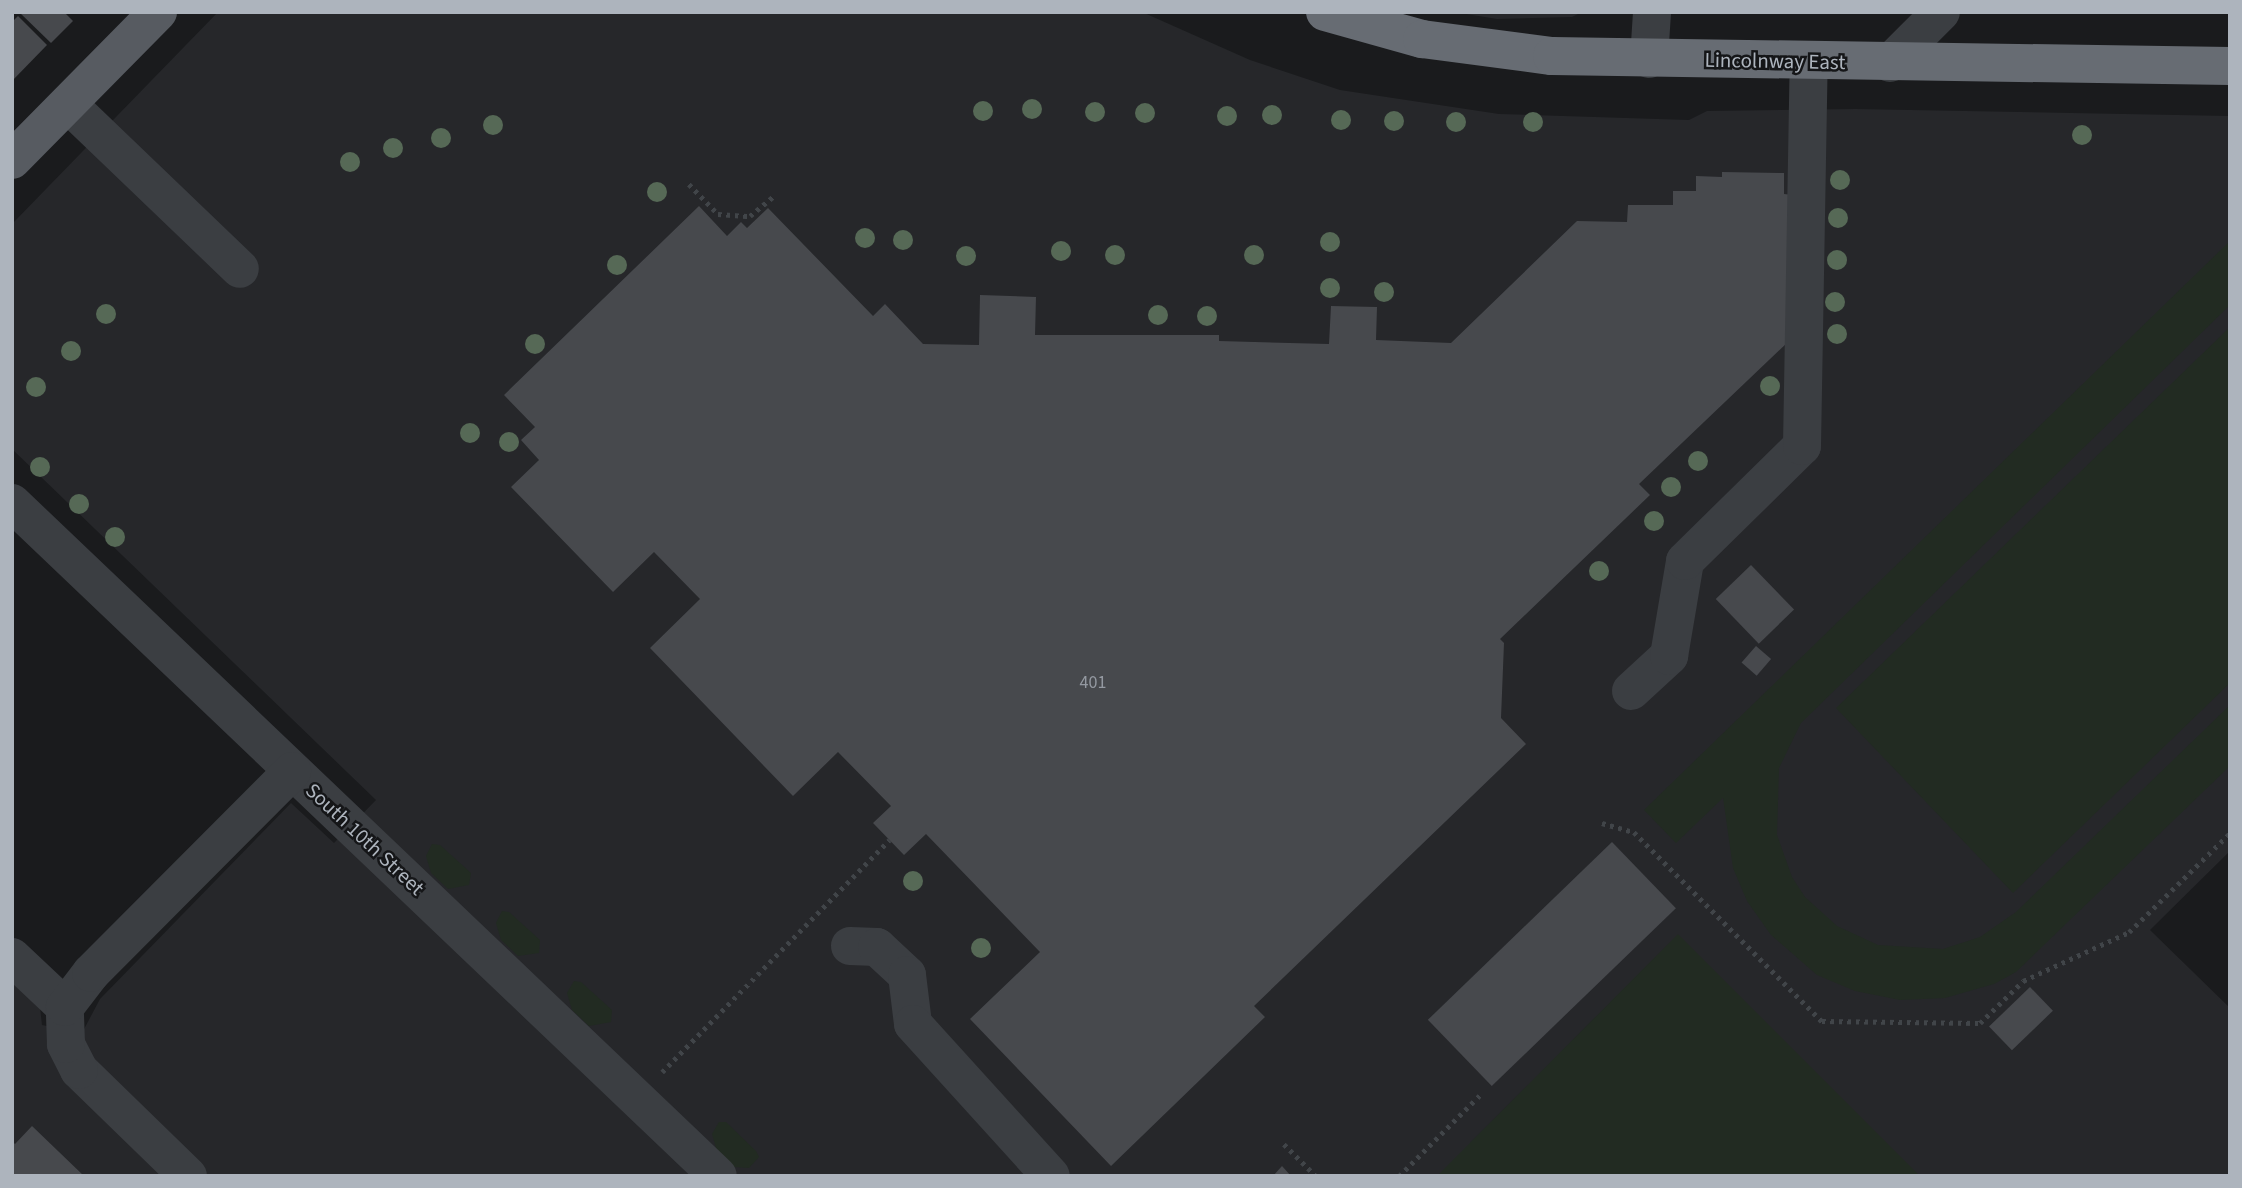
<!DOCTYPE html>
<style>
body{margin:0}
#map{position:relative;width:2242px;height:1188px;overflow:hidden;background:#1a1b1d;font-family:"Source Sans 3",sans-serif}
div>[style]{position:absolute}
.built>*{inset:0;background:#26272a}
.green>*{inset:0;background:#222b22}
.building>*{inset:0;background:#47494d;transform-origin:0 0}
.path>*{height:4.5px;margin-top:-2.25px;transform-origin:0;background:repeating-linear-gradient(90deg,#414549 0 3.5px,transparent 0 8.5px)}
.minor>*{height:38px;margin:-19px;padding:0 19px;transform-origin:19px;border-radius:19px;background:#3b3e42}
.major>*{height:38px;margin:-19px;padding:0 19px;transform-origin:19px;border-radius:19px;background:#575b61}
.highway>*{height:38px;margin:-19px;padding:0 19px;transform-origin:19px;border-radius:19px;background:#676c73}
.trees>*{width:20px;height:20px;margin:-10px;border-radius:50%;background:#566956}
span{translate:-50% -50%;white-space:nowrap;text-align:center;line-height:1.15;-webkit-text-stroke:5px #151618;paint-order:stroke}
.number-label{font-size:18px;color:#9499a1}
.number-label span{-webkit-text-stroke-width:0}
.street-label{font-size:21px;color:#adb4bd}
.frame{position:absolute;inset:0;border:14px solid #adb4bd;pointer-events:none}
</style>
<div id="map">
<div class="built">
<i style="clip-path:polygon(218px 12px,1142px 12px,1250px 60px,1340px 90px,1499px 114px,1689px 120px,1707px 111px,1855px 109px,2230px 116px,2230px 851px,2150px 930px,2230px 1008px,2230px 1176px,12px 1176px,12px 971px,40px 1007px,42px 1025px,82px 1033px,100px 999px,291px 803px,334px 843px,376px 800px,12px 449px,12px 224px)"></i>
<i style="clip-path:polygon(1454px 12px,1582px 12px,1572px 17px,1497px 19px)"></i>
</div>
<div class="green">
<i style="clip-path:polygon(2230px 241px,2230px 305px,1801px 723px,1779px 768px,1777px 835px,1792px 877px,1805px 897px,1837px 926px,1878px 945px,1943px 949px,1980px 937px,2016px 912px,2230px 705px,2230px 766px,2016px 972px,1994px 984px,1945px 998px,1900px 1000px,1855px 991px,1817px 975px,1771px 935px,1747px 901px,1733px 868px,1723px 798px,1676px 843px,1644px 810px)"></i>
<i style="clip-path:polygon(2230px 327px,2230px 683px,2013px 893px,1836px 708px)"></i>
<i style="clip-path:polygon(432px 844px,440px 845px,471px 873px,469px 885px,448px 889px,431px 873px,426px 856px)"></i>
<i style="clip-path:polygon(502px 911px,509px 912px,540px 940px,539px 953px,518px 956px,501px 940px,496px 923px)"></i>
<i style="clip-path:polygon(1678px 934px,1920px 1176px,1437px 1176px)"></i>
<i style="clip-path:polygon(574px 981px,581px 982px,612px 1010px,611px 1022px,589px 1026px,572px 1010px,567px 993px)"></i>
<i style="clip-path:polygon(719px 1122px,726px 1122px,756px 1151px,759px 1157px,749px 1168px,734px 1167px,717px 1151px,712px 1134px)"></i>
</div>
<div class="building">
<i style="clip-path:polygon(19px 12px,64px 12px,73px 21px,51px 43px)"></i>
<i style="clip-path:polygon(18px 16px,47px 45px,12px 81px,12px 22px)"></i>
<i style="clip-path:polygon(1722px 172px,1784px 173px,1784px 194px,1793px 195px,1788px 342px,1639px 484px,1650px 495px,1500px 639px,1504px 643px,1501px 718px,1526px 744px,1254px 1006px,1265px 1017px,1111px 1166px,970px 1019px,1040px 952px,926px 834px,904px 855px,873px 823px,891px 806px,838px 752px,793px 796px,650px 648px,700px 599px,654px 552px,613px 592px,511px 487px,539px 460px,521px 440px,535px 427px,504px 395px,699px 206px,727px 236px,741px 222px,747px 228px,768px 208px,873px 316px,885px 304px,923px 344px,979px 345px,980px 295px,1036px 297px,1035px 335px,1219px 335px,1219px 341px,1329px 344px,1331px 306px,1377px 307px,1376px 340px,1451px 343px,1577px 221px,1627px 222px,1628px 205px,1673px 205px,1673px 191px,1696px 191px,1696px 176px,1722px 177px)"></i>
<i style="left:1751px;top:565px;width:62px;height:49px;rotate:46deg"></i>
<i style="left:1756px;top:646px;width:20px;height:22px;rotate:41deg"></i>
<i style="left:1612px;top:842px;width:92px;height:256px;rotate:46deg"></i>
<i style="left:2030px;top:987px;width:33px;height:57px;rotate:46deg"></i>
<i style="clip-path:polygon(32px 1126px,84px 1176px,12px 1176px,12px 1141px,15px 1144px)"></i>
<i style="clip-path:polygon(1282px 1166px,1291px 1176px,1273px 1176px)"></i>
</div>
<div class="path">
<i style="left:689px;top:184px;width:42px;rotate:46deg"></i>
<i style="left:718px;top:214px;width:32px;rotate:4deg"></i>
<i style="left:750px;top:216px;width:33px;rotate:-40deg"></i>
<i style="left:1602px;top:823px;width:33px;rotate:16deg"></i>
<i style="left:1634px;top:832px;width:267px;rotate:45.2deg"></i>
<i style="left:1822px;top:1021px;width:158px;rotate:0.7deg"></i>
<i style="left:1980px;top:1023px;width:60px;rotate:-44.3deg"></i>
<i style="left:2023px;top:981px;width:117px;rotate:-24.8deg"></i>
<i style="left:2129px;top:932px;width:141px;rotate:-44.4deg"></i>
<i style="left:662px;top:1072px;width:325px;rotate:-45.6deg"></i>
<i style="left:1284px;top:1144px;width:45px;rotate:45deg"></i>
<i style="left:1399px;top:1176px;width:119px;rotate:-45deg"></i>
</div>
<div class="minor">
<i style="left:1649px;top:59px;width:47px;rotate:-86.3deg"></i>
<i style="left:1890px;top:63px;width:72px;rotate:-45deg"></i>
<i style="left:68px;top:104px;width:238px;rotate:43.8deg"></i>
<i style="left:12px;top:503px;width:975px;rotate:43.63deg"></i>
<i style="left:1631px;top:691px;width:52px;rotate:-42.6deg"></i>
<i style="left:1669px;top:656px;width:96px;rotate:-80.4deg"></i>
<i style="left:1685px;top:561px;width:164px;rotate:-44.5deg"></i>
<i style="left:1802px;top:446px;width:384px;rotate:-89deg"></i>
<i style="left:850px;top:946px;width:27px;rotate:2deg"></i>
<i style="left:877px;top:947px;width:41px;rotate:43deg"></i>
<i style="left:907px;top:975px;width:49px;rotate:83deg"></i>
<i style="left:913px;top:1024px;width:205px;rotate:47.8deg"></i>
<i style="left:12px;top:957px;width:73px;rotate:43.3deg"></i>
<i style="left:188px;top:1176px;width:152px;rotate:-135.8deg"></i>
<i style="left:79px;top:1070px;width:29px;rotate:-117deg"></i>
<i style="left:66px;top:1044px;width:37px;rotate:-92deg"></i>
<i style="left:65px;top:1007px;width:43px;rotate:-52.6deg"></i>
<i style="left:91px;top:973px;width:285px;rotate:-45.1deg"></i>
</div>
<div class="major">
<i style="left:12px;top:160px;width:208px;rotate:-45.4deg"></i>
</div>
<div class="highway">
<i style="left:1325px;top:12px;width:101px;rotate:15.6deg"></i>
<i style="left:1422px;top:39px;width:131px;rotate:7.5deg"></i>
<i style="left:1552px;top:56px;width:678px;rotate:0.85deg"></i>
</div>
<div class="trees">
<i style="left:1032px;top:109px"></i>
<i style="left:983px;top:111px"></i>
<i style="left:1095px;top:112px"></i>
<i style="left:1145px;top:113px"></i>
<i style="left:1272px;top:115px"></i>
<i style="left:1227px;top:116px"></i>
<i style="left:1341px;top:120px"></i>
<i style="left:1394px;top:121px"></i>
<i style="left:1456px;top:122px"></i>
<i style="left:1533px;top:122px"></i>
<i style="left:493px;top:125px"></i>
<i style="left:2082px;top:135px"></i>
<i style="left:441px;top:138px"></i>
<i style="left:393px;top:148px"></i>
<i style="left:350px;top:162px"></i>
<i style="left:1840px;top:180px"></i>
<i style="left:657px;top:192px"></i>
<i style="left:1838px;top:218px"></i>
<i style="left:865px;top:238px"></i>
<i style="left:903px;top:240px"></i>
<i style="left:1330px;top:242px"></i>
<i style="left:1061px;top:251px"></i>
<i style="left:1115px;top:255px"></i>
<i style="left:1254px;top:255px"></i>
<i style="left:966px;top:256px"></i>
<i style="left:1837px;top:260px"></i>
<i style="left:617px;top:265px"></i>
<i style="left:1330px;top:288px"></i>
<i style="left:1384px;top:292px"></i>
<i style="left:1835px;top:302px"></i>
<i style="left:106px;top:314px"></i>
<i style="left:1158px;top:315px"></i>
<i style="left:1207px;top:316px"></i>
<i style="left:1837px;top:334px"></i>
<i style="left:535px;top:344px"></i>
<i style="left:71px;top:351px"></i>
<i style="left:1770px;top:386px"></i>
<i style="left:36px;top:387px"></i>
<i style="left:470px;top:433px"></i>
<i style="left:509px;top:442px"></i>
<i style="left:1698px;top:461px"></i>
<i style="left:40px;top:467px"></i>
<i style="left:1671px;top:487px"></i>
<i style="left:79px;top:504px"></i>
<i style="left:1654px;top:521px"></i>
<i style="left:115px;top:537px"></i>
<i style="left:1599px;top:571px"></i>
<i style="left:913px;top:881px"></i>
<i style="left:981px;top:948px"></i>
</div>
<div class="number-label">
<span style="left:1093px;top:683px">401</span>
</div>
<div class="street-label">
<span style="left:1775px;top:61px;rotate:1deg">Lincolnway East</span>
<span style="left:365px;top:839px;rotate:43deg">South 10th Street</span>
</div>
<div class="frame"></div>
</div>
